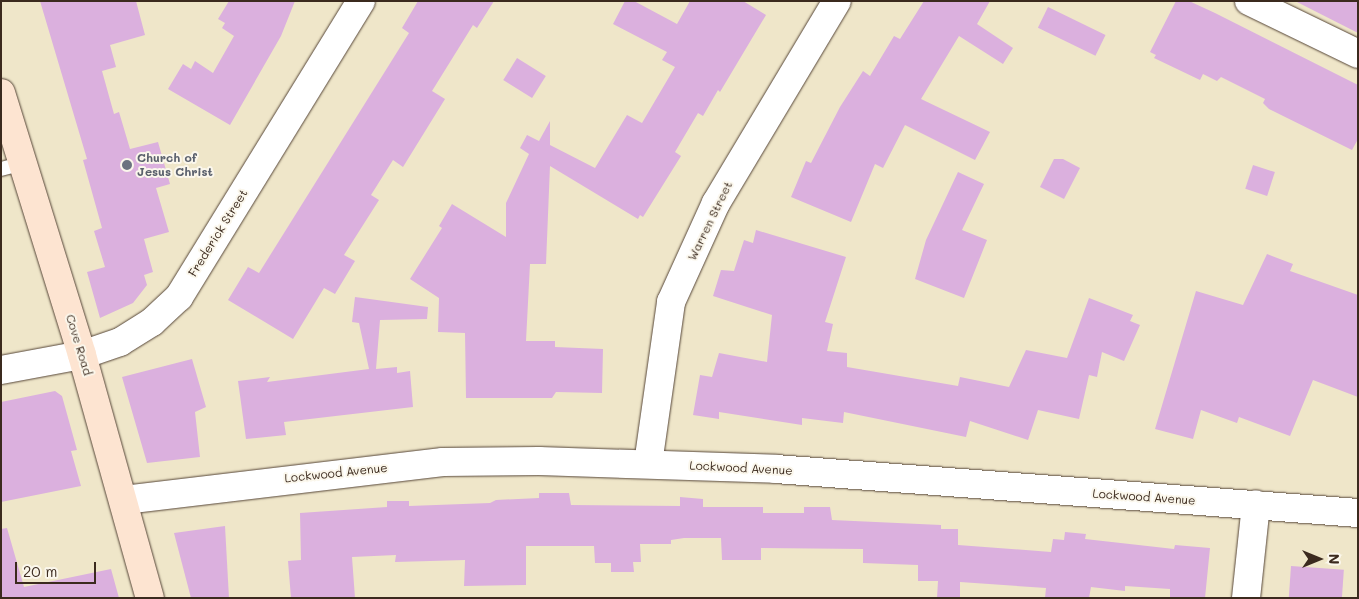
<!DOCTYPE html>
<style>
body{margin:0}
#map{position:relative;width:1359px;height:599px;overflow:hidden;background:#efe6c9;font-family:Mali,sans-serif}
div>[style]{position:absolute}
.building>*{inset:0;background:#dbb0de;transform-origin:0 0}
.roads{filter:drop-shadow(0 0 1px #564638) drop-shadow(0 0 1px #564638)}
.service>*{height:14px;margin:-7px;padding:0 7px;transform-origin:7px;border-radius:7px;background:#fff}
.minor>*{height:28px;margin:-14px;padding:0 14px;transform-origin:14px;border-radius:14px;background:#fff}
.tertiary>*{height:28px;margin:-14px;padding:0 14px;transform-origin:14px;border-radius:14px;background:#fff}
.secondary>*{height:28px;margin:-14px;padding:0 14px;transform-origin:14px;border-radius:14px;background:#fde4d1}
.dots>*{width:14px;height:14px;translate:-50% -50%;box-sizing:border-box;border:2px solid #fbf7ec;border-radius:50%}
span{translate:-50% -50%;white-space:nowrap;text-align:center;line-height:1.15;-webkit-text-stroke:4px #fbf7ec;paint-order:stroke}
.worship-label{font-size:12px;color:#5b616d;font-weight:700}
.left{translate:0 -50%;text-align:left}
.street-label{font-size:12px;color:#3b2a1e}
.frame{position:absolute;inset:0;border:2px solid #3b2a1e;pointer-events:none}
.north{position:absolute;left:1294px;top:534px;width:50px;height:50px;-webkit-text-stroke:4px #fbf7ec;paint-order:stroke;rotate:90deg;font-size:14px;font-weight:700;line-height:20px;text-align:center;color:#3b2a1e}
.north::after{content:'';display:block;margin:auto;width:18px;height:22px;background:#3b2a1e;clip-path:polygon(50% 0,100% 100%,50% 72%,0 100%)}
.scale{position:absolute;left:15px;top:562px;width:81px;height:22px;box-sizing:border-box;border:2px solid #3b2a1e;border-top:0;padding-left:6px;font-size:15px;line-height:18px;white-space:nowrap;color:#3b2a1e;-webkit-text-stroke:4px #fbf7ec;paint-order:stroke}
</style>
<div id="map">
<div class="building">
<i style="clip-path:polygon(40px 1px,136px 1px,145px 35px,110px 45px,116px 67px,102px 71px,114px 114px,119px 112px,130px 149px,158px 142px,170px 184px,156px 188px,169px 232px,144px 239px,153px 272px,144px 275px,147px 285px,133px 303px,100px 318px,87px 272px,105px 267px,94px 231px,102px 228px,83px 160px,87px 159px)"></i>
<i style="clip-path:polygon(229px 1px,295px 1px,281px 36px,230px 125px,168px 89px,183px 64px,191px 69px,195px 61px,213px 73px,234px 36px,222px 28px,225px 23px,218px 19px)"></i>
<i style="clip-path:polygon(418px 1px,494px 1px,477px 28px,473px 25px,432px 91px,445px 99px,403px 167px,393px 160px,371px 195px,379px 200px,344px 255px,355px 261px,335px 294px,324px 288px,293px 339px,228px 300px,248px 267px,259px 273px,409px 33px,402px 28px)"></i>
<i style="clip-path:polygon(625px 1px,634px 1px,677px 24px,690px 1px,743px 1px,766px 15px,720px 92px,718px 90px,703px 116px,698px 113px,675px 152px,681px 156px,643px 217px,640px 215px,638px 219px,550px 166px,546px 264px,530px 264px,526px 341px,555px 341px,555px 347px,603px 349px,602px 393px,556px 392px,552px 398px,466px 398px,465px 333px,438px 332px,439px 298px,410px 279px,442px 228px,439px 226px,452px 204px,506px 237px,506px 203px,529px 154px,520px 148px,527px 135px,539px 141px,550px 121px,550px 145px,595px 168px,627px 115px,642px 123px,675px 67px,662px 60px,667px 52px,613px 24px)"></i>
<i style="clip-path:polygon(924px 1px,990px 1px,977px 24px,1013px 48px,1003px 64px,959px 36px,921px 99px,990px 132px,975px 160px,905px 125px,883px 168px,875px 164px,851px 222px,791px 197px,806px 161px,811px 163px,840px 107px,863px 71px,870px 76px,894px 36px,900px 39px)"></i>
<i style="clip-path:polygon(1176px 1px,1189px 1px,1215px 13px,1358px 85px,1358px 139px,1352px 150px,1269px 109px,1263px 103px,1265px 99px,1221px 77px,1217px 81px,1203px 74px,1200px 80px,1154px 58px,1156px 55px,1150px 52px)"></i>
<i style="clip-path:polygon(1295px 1px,1358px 1px,1358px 33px)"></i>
<i style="left:1048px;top:7px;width:64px;height:23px;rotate:26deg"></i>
<i style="left:517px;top:58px;width:34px;height:26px;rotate:32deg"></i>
<i style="clip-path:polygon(1054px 159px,1063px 159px,1080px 168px,1064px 199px,1040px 187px)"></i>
<i style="left:1253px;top:165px;width:23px;height:25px;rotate:18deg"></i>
<i style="clip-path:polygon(958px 172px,984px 184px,962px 230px,987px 240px,964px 298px,915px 279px,926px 240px)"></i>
<i style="clip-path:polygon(756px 230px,846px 257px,825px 322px,833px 324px,827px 351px,847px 353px,847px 367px,958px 386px,960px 377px,1009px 387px,1026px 350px,1067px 358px,1089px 298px,1133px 315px,1130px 321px,1140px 325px,1124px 361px,1102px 352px,1097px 377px,1089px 375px,1079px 419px,1038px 410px,1028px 440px,970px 421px,966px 437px,844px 412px,843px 423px,802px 418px,802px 425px,719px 412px,719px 419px,693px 415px,700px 375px,712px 377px,719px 353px,767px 362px,772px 315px,713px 296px,721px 270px,734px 271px,744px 240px,753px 243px)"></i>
<i style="clip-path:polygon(1267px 254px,1293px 264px,1290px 271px,1358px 295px,1358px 397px,1313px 380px,1290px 436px,1239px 417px,1237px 423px,1201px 410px,1193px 439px,1155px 429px,1196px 291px,1243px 305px)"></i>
<i style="clip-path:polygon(355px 297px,428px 307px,427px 319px,380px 320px,376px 369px,397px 367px,397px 373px,410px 371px,413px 407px,284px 422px,286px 435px,246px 439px,238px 381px,270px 377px,267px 382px,369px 369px,359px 323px,352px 322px)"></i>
<i style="clip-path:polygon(192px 359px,206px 407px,195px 412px,200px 457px,147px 463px,122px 377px)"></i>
<i style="clip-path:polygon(55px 391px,62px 396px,77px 450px,71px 451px,81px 486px,1px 502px,1px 402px)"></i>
<i style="clip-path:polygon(539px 493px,569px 493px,571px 505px,680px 506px,680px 497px,703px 499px,703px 507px,763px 507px,763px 513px,804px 513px,804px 507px,830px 507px,832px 520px,941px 525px,941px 529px,958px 529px,958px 545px,1051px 552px,1053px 539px,1064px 540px,1065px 532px,1086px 534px,1085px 539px,1174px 549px,1175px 545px,1210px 548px,1205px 598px,1170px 598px,1170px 589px,1125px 586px,1125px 591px,1091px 587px,1089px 598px,1045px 598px,1046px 588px,960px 582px,960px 598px,937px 598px,938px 581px,918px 581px,918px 565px,863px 563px,863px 549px,761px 548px,761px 560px,722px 560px,721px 538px,684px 538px,671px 540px,671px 544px,640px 544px,641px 562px,633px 562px,634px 572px,611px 572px,611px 563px,595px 563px,594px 546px,526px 546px,526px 585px,464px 586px,465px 560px,395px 562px,396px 555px,352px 557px,355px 598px,291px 598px,288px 561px,301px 560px,300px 513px,387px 507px,387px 501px,409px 501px,409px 506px,490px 503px,496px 500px,539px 498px)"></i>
<i style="clip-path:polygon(225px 526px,229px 598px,191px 598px,174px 533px)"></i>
<i style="clip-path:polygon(7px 528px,24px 587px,111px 569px,119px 598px,1px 598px,1px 529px)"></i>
<i style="left:1291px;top:566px;width:53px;height:32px;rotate:4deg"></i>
</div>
<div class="roads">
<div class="service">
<i style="left:1px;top:169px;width:23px;rotate:-15deg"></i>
</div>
<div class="minor">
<i style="left:1249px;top:1px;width:121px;rotate:25.9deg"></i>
<i style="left:1px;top:370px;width:82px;rotate:-10.5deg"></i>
<i style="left:82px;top:355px;width:40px;rotate:-18.9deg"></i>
<i style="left:120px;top:342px;width:38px;rotate:-32deg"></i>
<i style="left:152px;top:322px;width:37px;rotate:-43deg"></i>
<i style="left:179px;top:297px;width:347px;rotate:-58.4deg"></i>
<i style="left:648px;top:464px;width:164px;rotate:-81.9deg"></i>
<i style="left:671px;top:302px;width:109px;rotate:-65.6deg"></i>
<i style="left:716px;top:203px;width:235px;rotate:-59.1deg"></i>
<i style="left:1246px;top:598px;width:94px;rotate:-83.9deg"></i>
</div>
<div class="tertiary">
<i style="left:124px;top:500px;width:321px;rotate:-6.8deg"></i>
<i style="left:443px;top:462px;width:96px;rotate:-0.6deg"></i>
<i style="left:539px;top:461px;width:237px;rotate:1.9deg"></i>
<i style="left:776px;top:469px;width:584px;rotate:4.32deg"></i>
</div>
<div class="secondary">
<i style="left:1px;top:93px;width:274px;rotate:72.8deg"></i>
<i style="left:82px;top:355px;width:252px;rotate:74.4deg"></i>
</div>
</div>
<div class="dots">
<i style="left:127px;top:165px;background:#6b7280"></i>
</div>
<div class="worship-label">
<span class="left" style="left:137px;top:165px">Church of<br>Jesus Christ</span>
</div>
<div class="street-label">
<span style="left:710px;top:221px;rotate:-64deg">Warren Street</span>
<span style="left:218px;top:233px;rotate:-58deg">Frederick Street</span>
<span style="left:79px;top:345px;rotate:73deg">Cove Road</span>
<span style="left:741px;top:468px;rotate:3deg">Lockwood Avenue</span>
<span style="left:336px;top:473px;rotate:-6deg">Lockwood Avenue</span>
<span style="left:1144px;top:497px;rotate:4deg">Lockwood Avenue</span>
</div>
<div class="frame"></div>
<div class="north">N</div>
<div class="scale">20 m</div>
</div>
